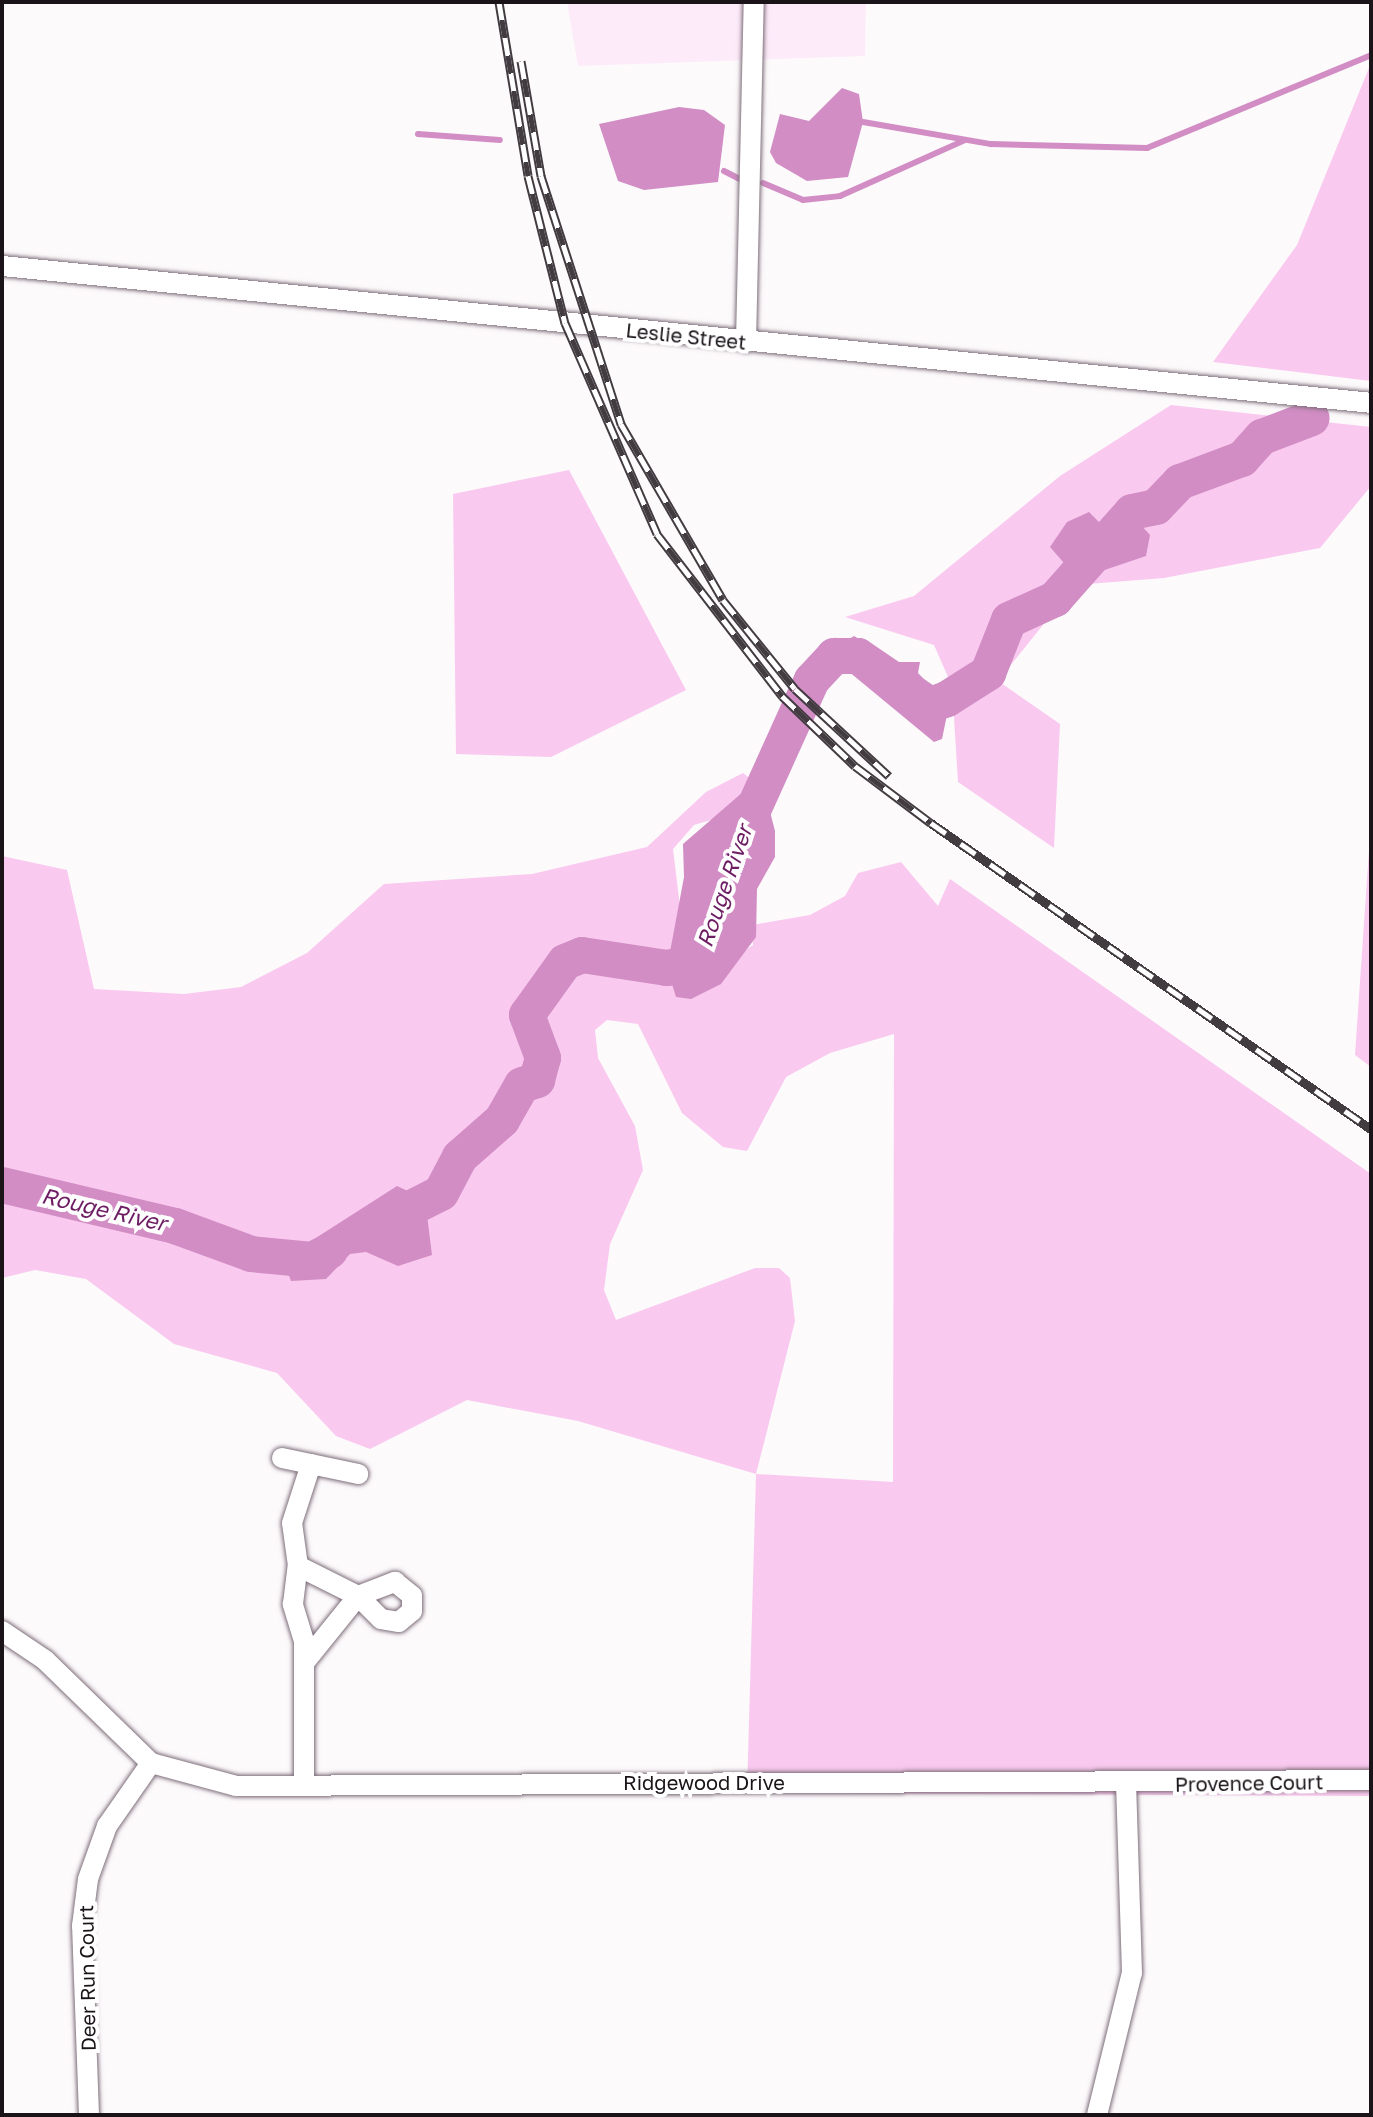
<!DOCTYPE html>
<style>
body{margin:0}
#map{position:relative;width:1373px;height:2117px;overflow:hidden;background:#fdfafc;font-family:"Golos Text",sans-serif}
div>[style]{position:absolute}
.built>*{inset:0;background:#feebfa}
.green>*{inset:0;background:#fac9ef}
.water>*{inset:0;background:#d18dc4}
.stream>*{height:6px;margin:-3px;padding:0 3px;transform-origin:3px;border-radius:3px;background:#d18dc4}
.river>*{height:36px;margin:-18px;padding:0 18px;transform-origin:18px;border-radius:18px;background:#d18dc4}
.roads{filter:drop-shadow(0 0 2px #7e6e7a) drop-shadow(0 0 2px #7e6e7a)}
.minor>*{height:20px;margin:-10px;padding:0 10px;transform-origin:10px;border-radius:10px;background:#fff}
.rail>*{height:9px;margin-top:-4.5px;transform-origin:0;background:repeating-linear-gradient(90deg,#fff 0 18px,#423c41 0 36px);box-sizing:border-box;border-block:2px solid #423c41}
span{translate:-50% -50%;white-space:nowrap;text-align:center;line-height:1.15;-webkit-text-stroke:8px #fff;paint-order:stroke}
.street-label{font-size:20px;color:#1a1419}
.water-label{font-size:22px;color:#6d1d63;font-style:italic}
.frame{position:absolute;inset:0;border:4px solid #1a1419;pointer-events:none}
</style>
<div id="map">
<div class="built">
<i style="clip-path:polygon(567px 2px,866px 2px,865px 56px,578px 66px)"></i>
</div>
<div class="green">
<i style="clip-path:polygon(1371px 63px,1371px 381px,1213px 362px,1297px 245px)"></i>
<i style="clip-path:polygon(1171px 405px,1371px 427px,1371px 486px,1320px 548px,1164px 578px,1075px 585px,998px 681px,1060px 724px,1054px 848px,958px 782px,952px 686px,934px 645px,845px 617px,914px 596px,1060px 476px)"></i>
<i style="clip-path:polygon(569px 470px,686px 690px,551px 757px,456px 754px,453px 494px)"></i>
<i style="clip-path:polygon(evenodd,743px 773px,761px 787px,721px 817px,694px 825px,673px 849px,682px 924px,710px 974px,753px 945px,752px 925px,810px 915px,845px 896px,858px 873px,901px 862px,938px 906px,950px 879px,1371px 1174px,1371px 1796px,747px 1793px,756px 1474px,578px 1421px,467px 1400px,370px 1449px,336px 1436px,277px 1373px,174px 1344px,86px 1279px,35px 1270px,2px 1278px,2px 856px,67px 870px,94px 989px,184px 994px,241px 987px,307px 953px,384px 884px,532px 874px,647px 847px,706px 792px,743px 773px,607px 1020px,638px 1024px,682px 1113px,723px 1147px,747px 1151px,786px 1077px,830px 1053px,894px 1034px,893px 1482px,756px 1474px,795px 1321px,790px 1278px,779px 1268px,755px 1268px,616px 1320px,604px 1290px,610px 1244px,643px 1170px,635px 1126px,598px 1058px,595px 1030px,607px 1020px)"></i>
<i style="clip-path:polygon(1371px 821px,1371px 1067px,1355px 1055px)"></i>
</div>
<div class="water">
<i style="clip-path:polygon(842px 88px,859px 94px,863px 122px,848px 177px,807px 181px,776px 163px,770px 152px,780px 114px,809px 121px)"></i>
<i style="clip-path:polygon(679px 107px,704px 110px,725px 125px,718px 182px,644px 190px,618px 181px,599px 124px)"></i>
<i style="clip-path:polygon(1089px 512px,1099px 522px,1131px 514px,1150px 535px,1146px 556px,1078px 579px,1050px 547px,1067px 522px)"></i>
<i style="clip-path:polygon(854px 636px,897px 662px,920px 662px,918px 673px,949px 705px,942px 739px,934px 742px,842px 666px,833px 649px)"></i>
<i style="clip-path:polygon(751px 785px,768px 804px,775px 831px,775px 857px,757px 889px,756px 937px,721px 984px,691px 999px,676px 997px,667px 968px,684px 877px,683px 844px)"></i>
<i style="clip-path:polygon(397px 1186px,425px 1199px,432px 1255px,398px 1266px,366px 1252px,350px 1254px,326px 1279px,291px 1281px,283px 1259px)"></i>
</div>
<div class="stream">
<i style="left:863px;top:122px;width:130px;rotate:9.8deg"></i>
<i style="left:991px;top:144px;width:156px;rotate:1.5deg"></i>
<i style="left:1147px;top:148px;width:243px;rotate:-22.5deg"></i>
<i style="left:418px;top:134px;width:82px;rotate:4.2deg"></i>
<i style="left:724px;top:171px;width:22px;rotate:27deg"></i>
<i style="left:763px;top:183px;width:43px;rotate:23deg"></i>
<i style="left:803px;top:200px;width:37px;rotate:-6deg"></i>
<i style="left:840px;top:196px;width:135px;rotate:-24.1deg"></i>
</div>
<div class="river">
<i style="left:741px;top:837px;width:172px;rotate:-65.7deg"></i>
<i style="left:812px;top:680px;width:33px;rotate:-47deg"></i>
<i style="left:834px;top:656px;width:24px"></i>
<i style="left:858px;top:656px;width:87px;rotate:34.2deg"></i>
<i style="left:930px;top:705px;width:18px;rotate:-19deg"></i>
<i style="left:947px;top:699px;width:49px;rotate:-32.4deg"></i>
<i style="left:988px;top:673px;width:57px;rotate:-68.4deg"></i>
<i style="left:1009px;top:620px;width:51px;rotate:-24.5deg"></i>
<i style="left:1055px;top:599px;width:116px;rotate:-48.5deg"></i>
<i style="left:1132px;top:512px;width:25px;rotate:-12deg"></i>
<i style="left:1156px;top:507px;width:35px;rotate:-46deg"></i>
<i style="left:1180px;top:482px;width:66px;rotate:-20.4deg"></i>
<i style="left:1242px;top:459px;width:30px;rotate:-48deg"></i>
<i style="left:1262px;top:437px;width:53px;rotate:-20.8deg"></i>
<i style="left:2px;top:1185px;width:178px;rotate:13.3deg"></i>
<i style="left:175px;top:1226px;width:81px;rotate:20.2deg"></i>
<i style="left:251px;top:1254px;width:61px;rotate:5.6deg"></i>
<i style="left:312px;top:1260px;width:20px;rotate:-27deg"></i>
<i style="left:382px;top:1223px;width:66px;rotate:-27deg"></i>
<i style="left:441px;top:1193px;width:41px;rotate:-62.2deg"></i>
<i style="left:460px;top:1157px;width:56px;rotate:-41.4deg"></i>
<i style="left:502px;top:1120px;width:40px;rotate:-60.3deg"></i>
<i style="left:522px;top:1085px;width:16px;rotate:-18deg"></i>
<i style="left:537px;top:1080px;width:23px;rotate:-75deg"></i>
<i style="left:543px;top:1058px;width:46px;rotate:-110.4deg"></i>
<i style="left:527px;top:1015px;width:65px;rotate:-54.4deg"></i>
<i style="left:565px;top:962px;width:18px;rotate:-22deg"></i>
<i style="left:582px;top:955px;width:86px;rotate:8.7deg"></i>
<i style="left:667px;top:968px;width:31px;rotate:-11deg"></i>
<i style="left:697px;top:962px;width:17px;rotate:-69deg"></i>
</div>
<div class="roads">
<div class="minor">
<i style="left:2px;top:266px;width:1376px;rotate:5.71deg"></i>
<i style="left:746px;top:342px;width:340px;rotate:-88.7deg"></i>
<i style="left:282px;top:1458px;width:78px;rotate:11.9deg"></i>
<i style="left:298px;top:1566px;width:67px;rotate:26.6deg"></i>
<i style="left:358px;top:1596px;width:86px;rotate:128.9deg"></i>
<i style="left:395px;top:1582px;width:22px;rotate:39deg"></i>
<i style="left:412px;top:1596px;width:15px;rotate:90deg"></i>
<i style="left:412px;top:1611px;width:17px;rotate:140deg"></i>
<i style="left:399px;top:1622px;width:18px;rotate:-171deg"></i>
<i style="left:381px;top:1619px;width:33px;rotate:-135deg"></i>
<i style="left:358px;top:1596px;width:40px;rotate:-21deg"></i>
<i style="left:2px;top:1631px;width:52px;rotate:34deg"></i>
<i style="left:45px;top:1660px;width:148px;rotate:44.2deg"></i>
<i style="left:151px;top:1763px;width:88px;rotate:15.1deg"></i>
<i style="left:236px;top:1786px;width:1135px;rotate:-0.3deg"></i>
<i style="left:304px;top:1785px;width:144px;rotate:-90deg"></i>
<i style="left:304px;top:1641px;width:39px;rotate:-107deg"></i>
<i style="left:293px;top:1604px;width:38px;rotate:-83deg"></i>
<i style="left:298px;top:1566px;width:43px;rotate:-97.9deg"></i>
<i style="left:292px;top:1523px;width:62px;rotate:-72.1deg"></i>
<i style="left:89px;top:2115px;width:189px;rotate:-92.1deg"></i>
<i style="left:82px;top:1926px;width:47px;rotate:-82.7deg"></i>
<i style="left:88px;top:1879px;width:56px;rotate:-70.3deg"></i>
<i style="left:107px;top:1826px;width:77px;rotate:-55.1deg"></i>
<i style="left:1097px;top:2115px;width:146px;rotate:-76.2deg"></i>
<i style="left:1132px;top:1973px;width:188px;rotate:-91.8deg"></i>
</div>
</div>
<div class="rail">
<i style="left:499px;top:2px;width:176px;rotate:80.5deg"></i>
<i style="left:528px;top:176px;width:152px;rotate:75.9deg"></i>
<i style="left:565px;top:323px;width:230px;rotate:66.4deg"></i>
<i style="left:657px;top:534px;width:205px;rotate:52.3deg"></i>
<i style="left:782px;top:696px;width:101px;rotate:43.8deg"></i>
<i style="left:855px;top:766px;width:95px;rotate:36.9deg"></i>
<i style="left:931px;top:823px;width:536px;rotate:34.82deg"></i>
<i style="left:521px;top:61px;width:117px;rotate:80.1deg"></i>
<i style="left:541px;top:176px;width:261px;rotate:72.1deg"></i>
<i style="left:621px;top:424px;width:203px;rotate:59.9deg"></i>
<i style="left:723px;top:600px;width:114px;rotate:51deg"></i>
<i style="left:795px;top:689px;width:128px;rotate:42.8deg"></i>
</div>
<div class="street-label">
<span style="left:686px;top:336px;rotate:6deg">Leslie Street</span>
<span style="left:704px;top:1782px">Ridgewood Drive</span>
<span style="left:1249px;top:1783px;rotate:-1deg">Provence Court</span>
<span style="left:87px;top:1978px;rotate:-91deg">Deer Run Court</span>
</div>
<div class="water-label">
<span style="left:724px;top:886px;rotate:-71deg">Rouge River</span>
<span style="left:104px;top:1209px;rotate:13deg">Rouge River</span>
</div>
<div class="frame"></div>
</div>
